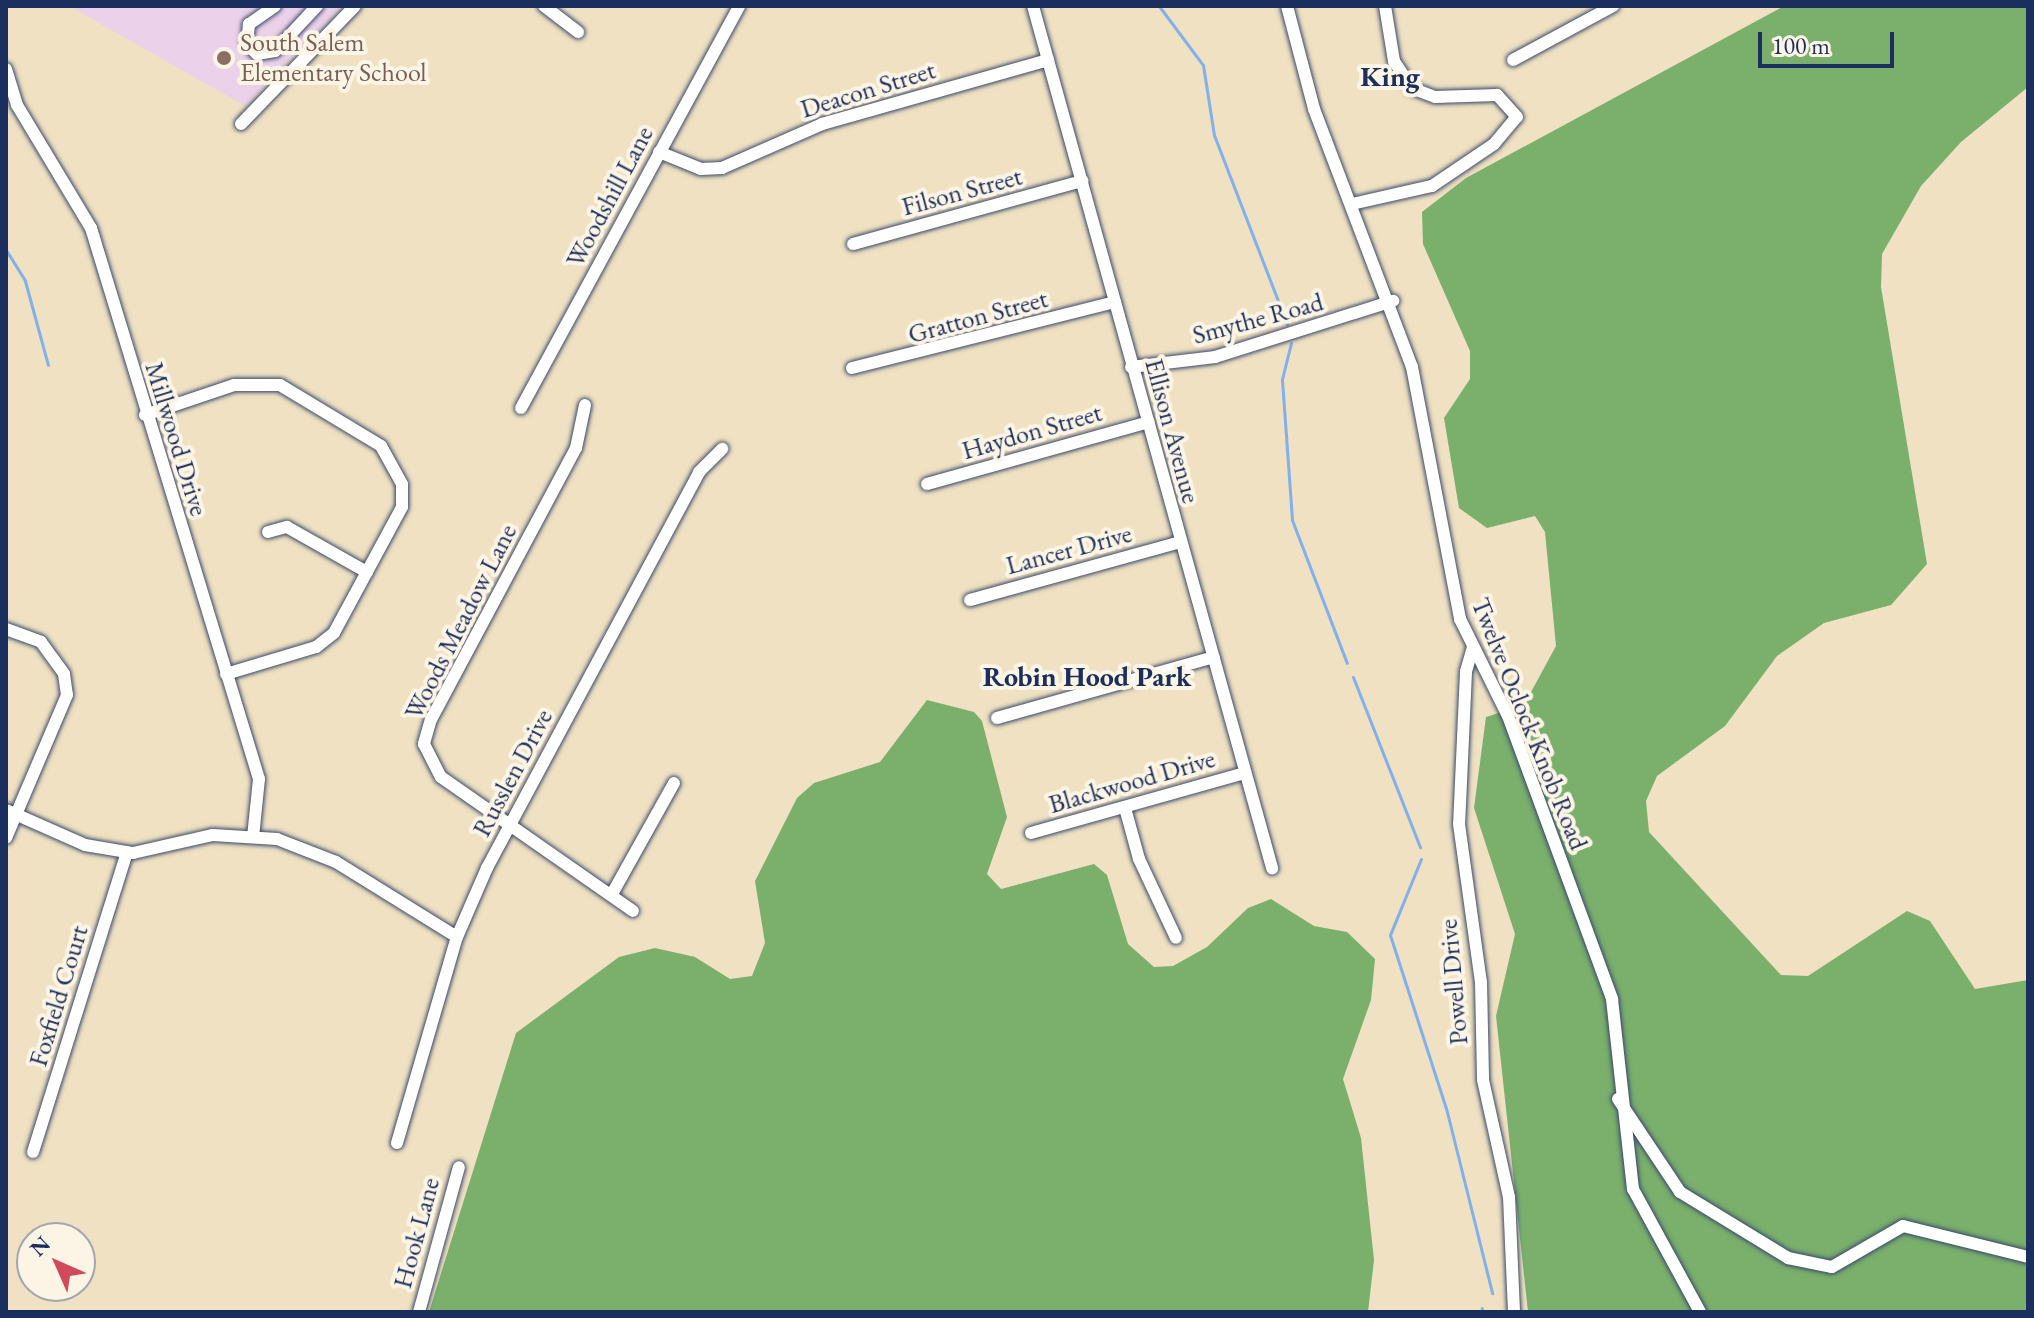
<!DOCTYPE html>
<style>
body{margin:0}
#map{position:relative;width:2034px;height:1318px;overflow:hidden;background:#efe1c1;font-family:"EB Garamond",serif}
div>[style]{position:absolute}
.built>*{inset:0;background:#ecd1ea}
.forest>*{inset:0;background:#7aaf6c}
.stream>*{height:3px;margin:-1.5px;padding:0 1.5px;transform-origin:1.5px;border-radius:1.5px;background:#81b0eb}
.roads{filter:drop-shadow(0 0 2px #3b4a6d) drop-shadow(0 0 2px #3b4a6d)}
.minor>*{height:12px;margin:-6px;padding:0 6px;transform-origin:6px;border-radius:6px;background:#fff}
.dots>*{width:22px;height:22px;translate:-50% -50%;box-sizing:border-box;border:4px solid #fcf5e5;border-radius:50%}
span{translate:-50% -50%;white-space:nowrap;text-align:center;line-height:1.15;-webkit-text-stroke:8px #fcf5e5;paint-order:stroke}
.education-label{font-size:26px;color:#785e54}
.left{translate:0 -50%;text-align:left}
.street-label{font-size:26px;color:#1b2f5e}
.neighbourhood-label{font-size:28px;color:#1b2f5e;font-weight:700}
.frame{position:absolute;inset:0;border:8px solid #1b2f5e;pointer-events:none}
.north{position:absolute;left:16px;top:1222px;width:80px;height:80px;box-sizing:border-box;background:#fcf5e5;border:2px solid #a2a6af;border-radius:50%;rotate:315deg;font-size:22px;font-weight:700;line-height:32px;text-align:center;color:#1b2f5e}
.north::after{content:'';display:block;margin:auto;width:28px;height:36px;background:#d1495b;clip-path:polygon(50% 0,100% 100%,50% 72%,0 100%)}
.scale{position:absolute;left:1758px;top:32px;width:136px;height:36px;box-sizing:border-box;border:4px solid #1b2f5e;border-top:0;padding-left:10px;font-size:24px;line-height:28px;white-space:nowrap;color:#1b2f5e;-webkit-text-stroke:6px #fcf5e5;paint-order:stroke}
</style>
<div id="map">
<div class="built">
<i style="clip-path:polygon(69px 6px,342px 6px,245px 106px)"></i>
</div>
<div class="forest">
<i style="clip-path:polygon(1784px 6px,2028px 6px,2028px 87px,1961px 142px,1921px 186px,1882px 254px,1881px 287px,1927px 564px,1891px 605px,1824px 623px,1777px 656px,1725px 726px,1657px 776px,1646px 801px,1649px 832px,1781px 975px,1808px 976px,1907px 911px,1930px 921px,1975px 989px,2028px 980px,2028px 1312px,1528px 1312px,1496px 1016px,1515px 934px,1474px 808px,1486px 717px,1524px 705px,1556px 646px,1545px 532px,1535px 516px,1487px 528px,1459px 508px,1444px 418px,1470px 379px,1470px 351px,1423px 244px,1422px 212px,1466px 178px)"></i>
<i style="clip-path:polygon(927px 700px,974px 712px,982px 721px,1007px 817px,987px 874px,1001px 889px,1094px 864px,1107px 875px,1128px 944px,1154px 967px,1173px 966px,1207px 947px,1248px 908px,1271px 899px,1314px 926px,1347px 932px,1375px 959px,1371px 1000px,1343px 1079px,1361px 1138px,1374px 1260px,1368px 1312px,429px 1312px,516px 1033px,619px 957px,655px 948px,695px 957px,730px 979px,752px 976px,765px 943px,755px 881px,797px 798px,814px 783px,880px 762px)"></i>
</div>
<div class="stream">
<i style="left:1159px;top:6px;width:74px;rotate:53.3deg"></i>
<i style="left:1203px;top:65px;width:71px;rotate:81.1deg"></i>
<i style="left:1214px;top:135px;width:203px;rotate:68.9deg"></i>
<i style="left:6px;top:250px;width:36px;rotate:58deg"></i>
<i style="left:25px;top:281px;width:87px;rotate:74.7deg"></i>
<i style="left:1291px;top:343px;width:38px;rotate:104deg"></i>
<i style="left:1282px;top:380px;width:140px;rotate:85.9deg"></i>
<i style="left:1292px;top:520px;width:153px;rotate:69deg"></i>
<i style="left:1353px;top:677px;width:183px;rotate:68.5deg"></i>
<i style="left:1421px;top:859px;width:82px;rotate:112.2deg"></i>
<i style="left:1390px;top:935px;width:182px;rotate:72.1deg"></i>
<i style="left:1446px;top:1108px;width:191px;rotate:76deg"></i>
<i style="left:1481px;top:1312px;width:4px;rotate:-76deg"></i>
</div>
<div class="roads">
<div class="minor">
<i style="left:275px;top:6px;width:32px;rotate:145deg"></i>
<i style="left:249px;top:24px;width:20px;rotate:96deg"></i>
<i style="left:247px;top:44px;width:14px;rotate:45deg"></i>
<i style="left:257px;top:54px;width:18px;rotate:-9deg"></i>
<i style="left:275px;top:51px;width:62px;rotate:-47deg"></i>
<i style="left:544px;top:6px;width:43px;rotate:37.4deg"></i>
<i style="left:1033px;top:6px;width:895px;rotate:74.5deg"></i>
<i style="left:1287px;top:6px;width:106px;rotate:75.3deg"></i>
<i style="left:1314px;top:109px;width:276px;rotate:69.2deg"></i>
<i style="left:1412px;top:367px;width:257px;rotate:79.2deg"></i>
<i style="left:1460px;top:619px;width:108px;rotate:63.7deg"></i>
<i style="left:1508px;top:716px;width:302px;rotate:69.8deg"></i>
<i style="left:1612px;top:999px;width:191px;rotate:83.7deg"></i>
<i style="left:1633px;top:1189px;width:140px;rotate:61.4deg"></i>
<i style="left:1513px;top:60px;width:114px;rotate:-28.4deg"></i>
<i style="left:6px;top:69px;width:38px;rotate:73deg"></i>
<i style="left:17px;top:105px;width:144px;rotate:59deg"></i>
<i style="left:91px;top:228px;width:576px;rotate:73.04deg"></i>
<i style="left:259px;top:779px;width:58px;rotate:95.9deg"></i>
<i style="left:241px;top:124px;width:164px;rotate:-46deg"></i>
<i style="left:659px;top:152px;width:45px;rotate:22deg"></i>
<i style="left:701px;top:169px;width:21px;rotate:-3deg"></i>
<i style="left:722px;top:168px;width:109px;rotate:-23.7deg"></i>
<i style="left:822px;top:124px;width:235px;rotate:-15.8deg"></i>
<i style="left:1352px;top:204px;width:82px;rotate:-12.7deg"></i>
<i style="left:1432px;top:186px;width:75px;rotate:-34.1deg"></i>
<i style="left:1494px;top:144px;width:35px;rotate:-50deg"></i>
<i style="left:1517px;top:117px;width:30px;rotate:-132deg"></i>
<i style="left:1497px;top:95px;width:62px;rotate:178.2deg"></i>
<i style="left:1435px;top:97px;width:25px;rotate:-159deg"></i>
<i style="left:1412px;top:88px;width:32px;rotate:-124deg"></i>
<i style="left:1394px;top:61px;width:56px;rotate:-99.3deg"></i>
<i style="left:853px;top:244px;width:238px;rotate:-15.4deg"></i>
<i style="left:1131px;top:367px;width:85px;rotate:-6.8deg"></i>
<i style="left:1215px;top:357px;width:187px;rotate:-17.5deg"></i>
<i style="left:852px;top:368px;width:271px;rotate:-14.1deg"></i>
<i style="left:585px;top:405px;width:44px;rotate:101.8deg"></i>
<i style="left:576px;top:448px;width:307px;rotate:118.1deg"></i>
<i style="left:431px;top:719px;width:26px;rotate:106deg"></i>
<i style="left:424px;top:744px;width:37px;rotate:63deg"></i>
<i style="left:441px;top:777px;width:234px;rotate:34.9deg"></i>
<i style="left:521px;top:408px;width:457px;rotate:-61.5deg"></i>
<i style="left:145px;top:415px;width:94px;rotate:-18.6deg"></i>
<i style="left:234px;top:385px;width:46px"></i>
<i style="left:280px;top:385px;width:118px;rotate:31.1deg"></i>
<i style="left:381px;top:446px;width:43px;rotate:61.1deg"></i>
<i style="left:402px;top:484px;width:23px;rotate:90deg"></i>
<i style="left:402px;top:507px;width:143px;rotate:118.4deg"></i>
<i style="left:334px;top:633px;width:23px;rotate:142deg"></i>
<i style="left:316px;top:647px;width:94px;rotate:163.3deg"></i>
<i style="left:927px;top:484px;width:230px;rotate:-15.6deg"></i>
<i style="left:268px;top:532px;width:20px;rotate:-15deg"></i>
<i style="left:287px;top:527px;width:92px;rotate:29.4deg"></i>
<i style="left:970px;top:600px;width:218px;rotate:-15.4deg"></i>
<i style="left:6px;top:629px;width:37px;rotate:20deg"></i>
<i style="left:41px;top:642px;width:39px;rotate:54deg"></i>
<i style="left:64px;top:674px;width:21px;rotate:82deg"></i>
<i style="left:67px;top:695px;width:155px;rotate:113.1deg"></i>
<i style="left:1473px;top:647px;width:26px;rotate:106deg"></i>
<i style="left:1466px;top:672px;width:152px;rotate:92.6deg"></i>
<i style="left:1459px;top:824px;width:160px;rotate:82.1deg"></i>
<i style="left:1481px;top:982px;width:98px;rotate:88.8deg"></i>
<i style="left:1483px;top:1080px;width:120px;rotate:77.5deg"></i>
<i style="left:1509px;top:1197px;width:115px;rotate:87.5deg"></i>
<i style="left:997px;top:718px;width:225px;rotate:-15.7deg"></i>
<i style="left:1125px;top:808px;width:53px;rotate:74.6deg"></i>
<i style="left:1139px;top:859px;width:87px;rotate:64.9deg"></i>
<i style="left:6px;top:810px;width:86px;rotate:23.9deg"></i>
<i style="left:85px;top:845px;width:49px;rotate:9.5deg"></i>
<i style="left:133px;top:853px;width:82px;rotate:-12.7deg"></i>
<i style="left:213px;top:835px;width:64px;rotate:3.6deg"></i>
<i style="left:277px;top:839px;width:63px;rotate:21.3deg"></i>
<i style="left:336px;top:862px;width:142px;rotate:31.8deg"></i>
<i style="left:1031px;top:833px;width:222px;rotate:-15.7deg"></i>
<i style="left:612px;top:894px;width:127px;rotate:-60.8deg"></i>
<i style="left:1618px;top:1099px;width:112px;rotate:56.3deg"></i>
<i style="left:1680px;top:1192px;width:127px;rotate:31.4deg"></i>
<i style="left:1788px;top:1258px;width:45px;rotate:11.6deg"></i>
<i style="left:1832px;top:1267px;width:82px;rotate:-30deg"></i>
<i style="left:1903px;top:1226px;width:129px;rotate:13.9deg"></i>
<i style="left:397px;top:1143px;width:215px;rotate:-73.8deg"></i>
<i style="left:457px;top:937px;width:75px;rotate:-66.5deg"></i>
<i style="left:487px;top:868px;width:449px;rotate:-61.8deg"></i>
<i style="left:699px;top:472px;width:33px;rotate:-45deg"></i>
<i style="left:33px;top:1152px;width:314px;rotate:-72.6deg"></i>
<i style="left:419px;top:1312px;width:150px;rotate:-74.6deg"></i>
</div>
</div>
<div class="dots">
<i style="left:224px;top:58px;background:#8d6e63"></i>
</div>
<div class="education-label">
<span class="left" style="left:240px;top:58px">South Salem<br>Elementary School</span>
</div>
<div class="street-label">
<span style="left:868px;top:90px;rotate:-17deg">Deacon Street</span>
<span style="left:962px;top:192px;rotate:-15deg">Filson Street</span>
<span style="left:610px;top:197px;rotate:-62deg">Woodshill Lane</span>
<span style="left:978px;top:317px;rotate:-15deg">Gratton Street</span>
<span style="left:1258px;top:319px;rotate:-15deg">Smythe Road</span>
<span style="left:1172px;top:431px;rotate:75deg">Ellison Avenue</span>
<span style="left:1032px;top:432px;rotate:-16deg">Haydon Street</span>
<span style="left:176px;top:439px;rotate:73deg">Millwood Drive</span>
<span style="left:1069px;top:550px;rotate:-15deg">Lancer Drive</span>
<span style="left:461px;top:622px;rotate:-63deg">Woods Meadow Lane</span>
<span style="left:1529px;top:724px;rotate:68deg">Twelve Oclock Knob Road</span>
<span style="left:513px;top:773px;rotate:-62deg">Russlen Drive</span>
<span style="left:1132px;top:782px;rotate:-16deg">Blackwood Drive</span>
<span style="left:1454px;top:982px;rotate:-95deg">Powell Drive</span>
<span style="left:59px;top:996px;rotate:-73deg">Foxfield Court</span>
<span style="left:417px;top:1233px;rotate:-75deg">Hook Lane</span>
</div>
<div class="neighbourhood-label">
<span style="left:1390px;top:76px">King</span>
<span style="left:1087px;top:676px">Robin Hood Park</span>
</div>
<div class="frame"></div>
<div class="north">N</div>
<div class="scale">100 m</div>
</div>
